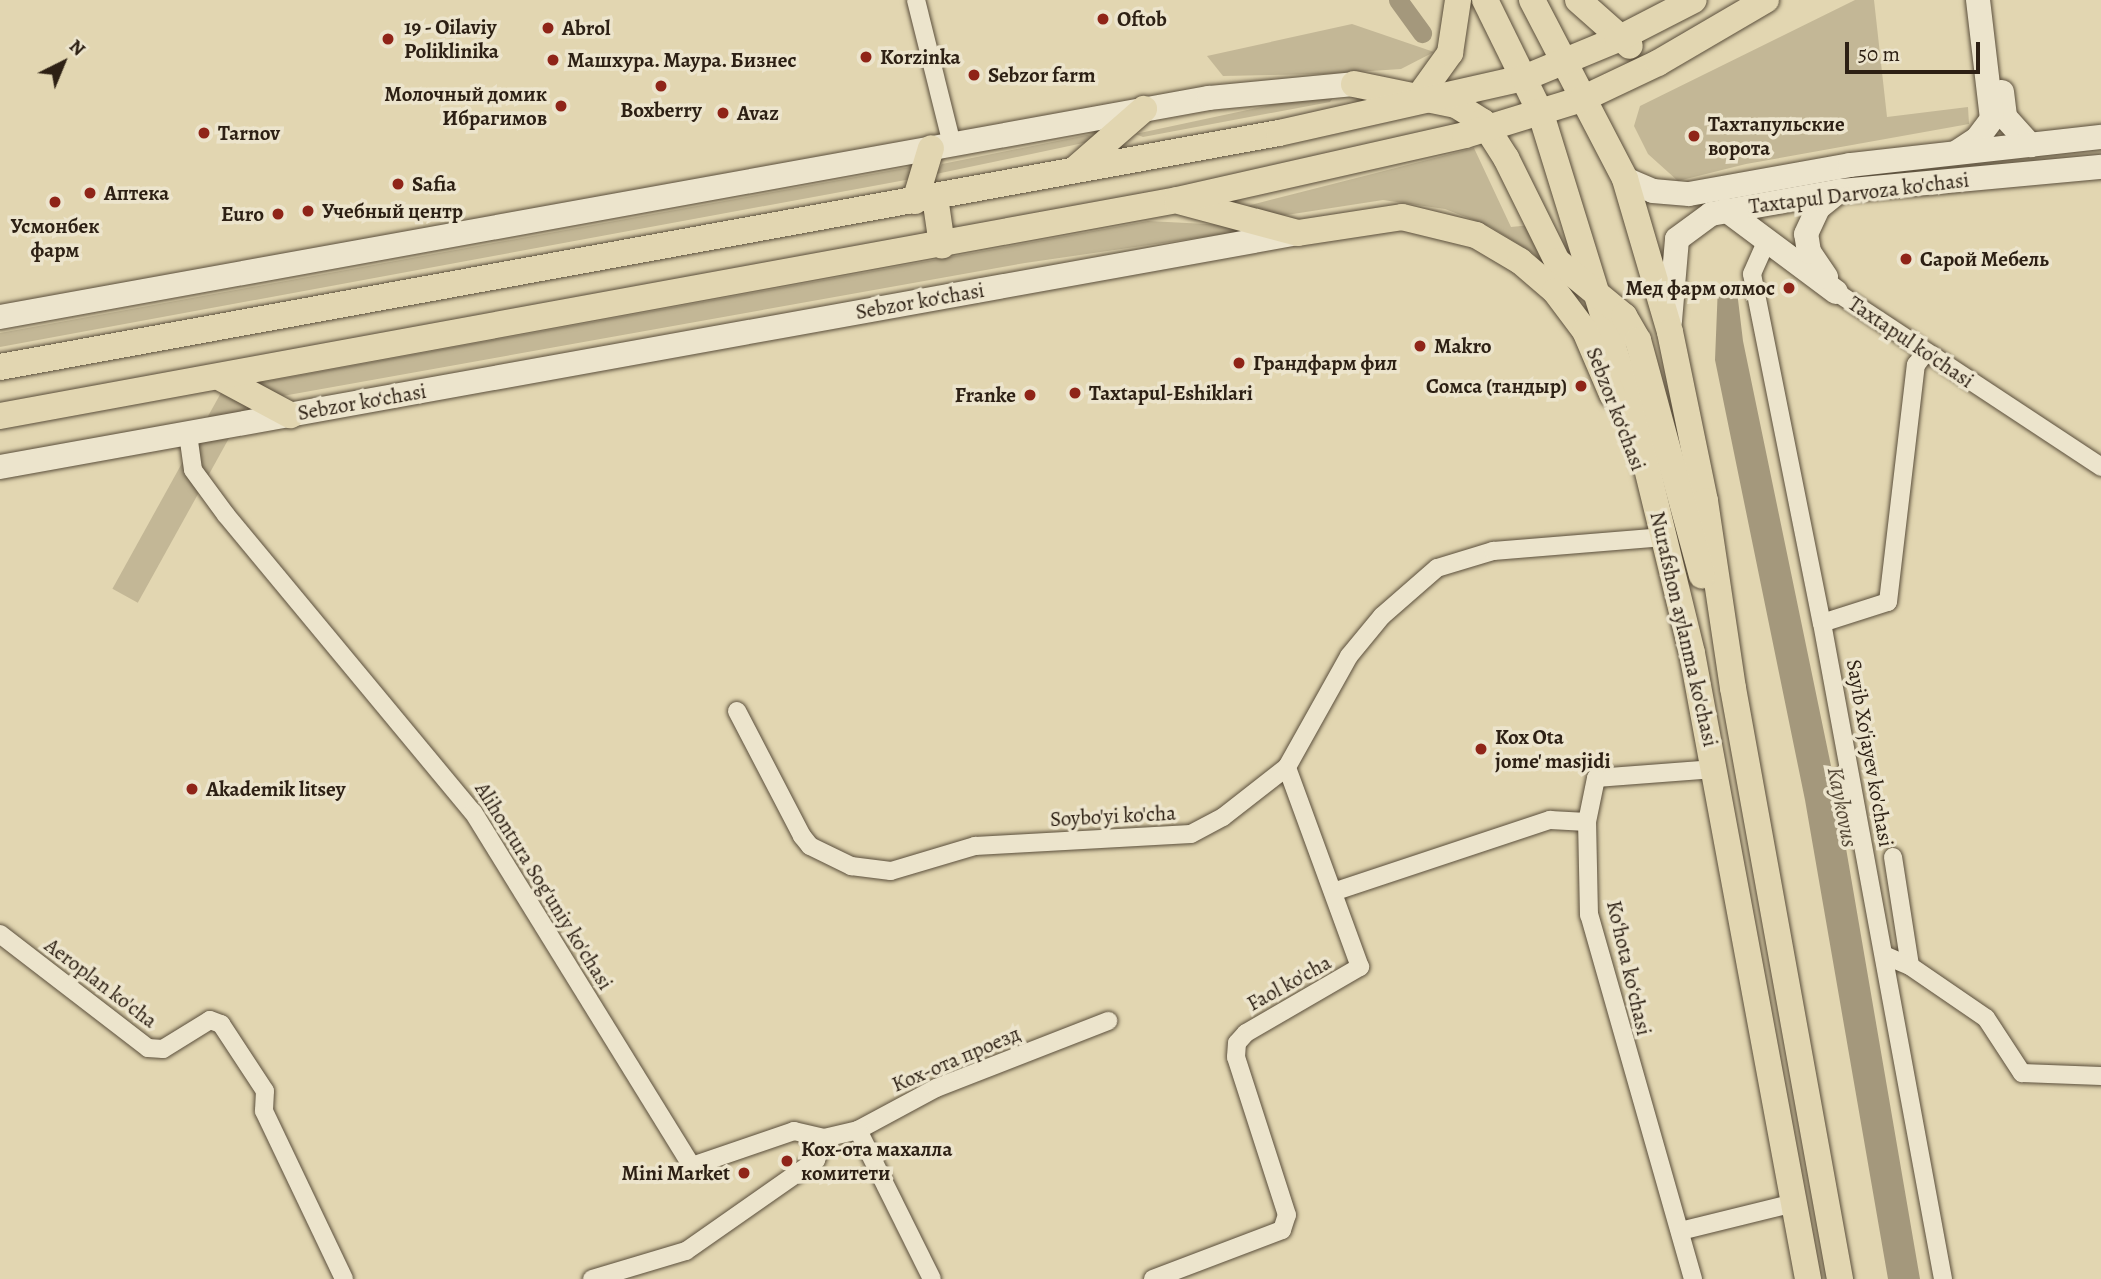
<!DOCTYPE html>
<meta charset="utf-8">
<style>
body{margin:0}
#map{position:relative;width:2101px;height:1279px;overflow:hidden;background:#e2d6b1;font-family:Alegreya,serif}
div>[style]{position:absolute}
.green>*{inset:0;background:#c3b796;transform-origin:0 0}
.water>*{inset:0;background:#a4987c}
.canal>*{height:19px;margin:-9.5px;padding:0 9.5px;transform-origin:9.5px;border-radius:9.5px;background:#a4987c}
.roads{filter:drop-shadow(0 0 2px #5a4e3b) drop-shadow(0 0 2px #5a4e3b)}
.street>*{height:18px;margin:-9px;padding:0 9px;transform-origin:9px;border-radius:9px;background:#ece4cc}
.secondary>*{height:24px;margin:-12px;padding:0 12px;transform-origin:12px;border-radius:12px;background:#ece4cc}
.primary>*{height:26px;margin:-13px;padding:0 13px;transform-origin:13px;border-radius:13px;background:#e2d6b1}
.dots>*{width:19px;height:19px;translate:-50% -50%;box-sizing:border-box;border:4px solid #ece4cc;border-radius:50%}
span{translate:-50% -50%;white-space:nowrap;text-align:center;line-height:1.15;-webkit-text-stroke:7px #ece4cc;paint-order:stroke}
.poi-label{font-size:21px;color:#2d2014;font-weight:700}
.left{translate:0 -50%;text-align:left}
.right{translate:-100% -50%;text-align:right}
.street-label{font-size:21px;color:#2d2014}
.water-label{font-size:23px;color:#574a38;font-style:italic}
.north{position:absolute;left:28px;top:28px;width:70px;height:70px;-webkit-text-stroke:5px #ece4cc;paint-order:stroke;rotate:43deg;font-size:19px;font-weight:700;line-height:28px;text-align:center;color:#2d2014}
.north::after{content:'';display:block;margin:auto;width:24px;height:32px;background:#2d2014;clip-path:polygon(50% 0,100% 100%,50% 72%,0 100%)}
.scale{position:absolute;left:1845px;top:42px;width:135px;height:32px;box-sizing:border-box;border:4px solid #2d2014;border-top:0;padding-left:9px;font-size:21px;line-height:24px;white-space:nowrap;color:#2d2014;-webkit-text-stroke:5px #ece4cc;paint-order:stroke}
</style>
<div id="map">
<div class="green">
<i style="clip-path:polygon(1855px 0,1874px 0,1887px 117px,1968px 107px,1969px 124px,1746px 164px,1678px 181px,1648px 154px,1634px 126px,1640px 106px)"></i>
<i style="clip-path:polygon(1352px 24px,1434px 52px,1401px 69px,1325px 74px,1223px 76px,1207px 56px)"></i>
<i style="clip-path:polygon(1333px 98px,1330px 102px,1143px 137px,1135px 134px,1289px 101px)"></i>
<i style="clip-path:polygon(1087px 135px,1093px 136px,1088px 142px,936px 174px,942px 164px)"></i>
<i style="clip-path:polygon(1474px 148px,1511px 227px,1530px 225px,1577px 291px,1581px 306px,1533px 253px,1489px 226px,1445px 209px,1383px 200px,1280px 216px,1243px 207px)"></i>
<i style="clip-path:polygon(916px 166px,911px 179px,0 347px,0 333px)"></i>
<i style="clip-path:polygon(1148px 221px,1245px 226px,1245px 231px,1025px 263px,277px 397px,252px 384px)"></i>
<i style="left:222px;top:391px;width:29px;height:226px;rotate:29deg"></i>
</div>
<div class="water">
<i style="clip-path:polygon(1736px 283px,1743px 341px,1836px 790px,1920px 1279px,1888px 1279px,1805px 800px,1715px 360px,1718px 285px)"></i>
</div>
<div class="canal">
<i style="left:1398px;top:0;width:41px;rotate:54deg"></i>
</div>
<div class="roads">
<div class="street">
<i style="left:916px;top:0;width:148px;rotate:76deg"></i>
<i style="left:1767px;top:240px;width:37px;rotate:114deg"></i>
<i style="left:1752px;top:274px;width:356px;rotate:78.7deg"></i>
<i style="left:1822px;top:623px;width:667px;rotate:79.55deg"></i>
<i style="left:1836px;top:292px;width:318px;rotate:33.4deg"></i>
<i style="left:188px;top:434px;width:36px;rotate:82deg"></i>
<i style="left:193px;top:470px;width:56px;rotate:53.7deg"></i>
<i style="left:226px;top:515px;width:386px;rotate:50.3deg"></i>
<i style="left:473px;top:812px;width:416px;rotate:58.3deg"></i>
<i style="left:692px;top:1166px;width:108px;rotate:-18.9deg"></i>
<i style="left:794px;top:1131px;width:31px;rotate:13deg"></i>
<i style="left:824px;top:1138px;width:35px;rotate:-13deg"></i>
<i style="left:858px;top:1130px;width:89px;rotate:-28.3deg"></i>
<i style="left:936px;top:1088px;width:185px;rotate:-21.3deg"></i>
<i style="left:1822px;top:623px;width:69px;rotate:-17.7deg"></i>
<i style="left:1888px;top:602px;width:239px;rotate:-83.3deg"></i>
<i style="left:1916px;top:365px;width:15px;rotate:-53deg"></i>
<i style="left:737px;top:711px;width:141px;rotate:62.5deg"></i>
<i style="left:802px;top:836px;width:13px;rotate:51deg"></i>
<i style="left:810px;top:846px;width:46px;rotate:26deg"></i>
<i style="left:851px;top:866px;width:40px;rotate:7.1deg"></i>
<i style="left:891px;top:871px;width:88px;rotate:-16.6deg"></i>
<i style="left:975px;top:846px;width:216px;rotate:-3.2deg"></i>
<i style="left:1191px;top:834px;width:36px;rotate:-28deg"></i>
<i style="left:1223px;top:817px;width:81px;rotate:-38deg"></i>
<i style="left:1287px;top:767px;width:127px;rotate:-60.8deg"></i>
<i style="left:1349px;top:656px;width:52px;rotate:-50.5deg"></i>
<i style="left:1382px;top:616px;width:73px;rotate:-41.1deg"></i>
<i style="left:1437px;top:568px;width:59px;rotate:-16.9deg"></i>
<i style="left:1493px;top:551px;width:172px;rotate:-4.7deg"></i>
<i style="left:1893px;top:857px;width:110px;rotate:81.1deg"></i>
<i style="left:1333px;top:892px;width:229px;rotate:-18.4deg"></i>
<i style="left:1550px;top:820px;width:37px;rotate:3deg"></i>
<i style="left:0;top:934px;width:187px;rotate:37.6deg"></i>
<i style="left:148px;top:1048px;width:15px;rotate:4deg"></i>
<i style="left:163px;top:1049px;width:55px;rotate:-31.7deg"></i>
<i style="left:210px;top:1020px;width:12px;rotate:20deg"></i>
<i style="left:221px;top:1024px;width:80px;rotate:56.7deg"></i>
<i style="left:265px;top:1091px;width:20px;rotate:93deg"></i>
<i style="left:264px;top:1111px;width:186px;rotate:64.5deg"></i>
<i style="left:1884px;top:955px;width:28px;rotate:23deg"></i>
<i style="left:1910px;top:966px;width:92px;rotate:34.4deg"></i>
<i style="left:1986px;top:1018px;width:66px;rotate:56.8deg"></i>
<i style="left:2022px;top:1073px;width:79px;rotate:2.2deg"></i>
<i style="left:858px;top:1130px;width:166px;rotate:63.6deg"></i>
<i style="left:1680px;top:1231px;width:117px;rotate:-13.8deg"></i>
<i style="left:592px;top:1279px;width:98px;rotate:-16.6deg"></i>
<i style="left:686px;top:1251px;width:159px;rotate:-35deg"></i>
<i style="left:816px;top:1160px;width:23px;rotate:-70deg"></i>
<i style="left:1153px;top:1279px;width:138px;rotate:-20.8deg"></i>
<i style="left:1282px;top:1230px;width:16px;rotate:-72deg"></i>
<i style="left:1287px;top:1215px;width:166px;rotate:-107.9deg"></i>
<i style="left:1236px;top:1057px;width:14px;rotate:-86deg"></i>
<i style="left:1237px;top:1043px;width:13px;rotate:-48deg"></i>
<i style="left:1246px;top:1033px;width:132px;rotate:-30.1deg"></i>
<i style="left:1360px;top:967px;width:213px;rotate:-110.1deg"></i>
<i style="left:1693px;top:1279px;width:379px;rotate:-105.9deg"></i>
<i style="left:1589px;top:915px;width:93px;rotate:-91.2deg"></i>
<i style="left:1587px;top:822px;width:45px;rotate:-78.4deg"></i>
<i style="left:1596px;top:778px;width:119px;rotate:-4.3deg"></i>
</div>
<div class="secondary">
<i style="left:2002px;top:92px;width:25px;rotate:83deg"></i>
<i style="left:2005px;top:117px;width:38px;rotate:48deg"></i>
<i style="left:1957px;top:152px;width:24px;rotate:-33deg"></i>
<i style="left:1977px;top:139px;width:25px;rotate:-53deg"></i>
<i style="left:1992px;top:119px;width:120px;rotate:-96.7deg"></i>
<i style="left:1625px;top:179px;width:30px;rotate:23deg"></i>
<i style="left:1653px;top:191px;width:36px;rotate:5deg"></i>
<i style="left:1689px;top:194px;width:164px;rotate:-10.2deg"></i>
<i style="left:1850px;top:165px;width:253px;rotate:-6.4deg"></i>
<i style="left:1726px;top:210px;width:137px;rotate:36.7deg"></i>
<i style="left:1826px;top:277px;width:30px;rotate:-124deg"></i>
<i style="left:1809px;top:252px;width:18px;rotate:-99deg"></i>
<i style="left:1806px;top:234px;width:29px;rotate:-65deg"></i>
<i style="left:1818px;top:208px;width:26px;rotate:-39deg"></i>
<i style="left:0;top:317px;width:1229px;rotate:-10.27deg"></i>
<i style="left:1209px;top:98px;width:146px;rotate:-5.5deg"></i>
<i style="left:1670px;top:321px;width:82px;rotate:-85.1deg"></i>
<i style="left:1677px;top:239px;width:42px;rotate:-36.3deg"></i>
<i style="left:1711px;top:214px;width:131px;rotate:-10.1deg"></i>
<i style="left:1840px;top:191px;width:262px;rotate:-5.3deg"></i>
<i style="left:0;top:467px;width:1319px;rotate:-10.22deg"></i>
</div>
<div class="primary">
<i style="left:1485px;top:0;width:127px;rotate:63.8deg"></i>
<i style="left:1541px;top:114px;width:311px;rotate:72.8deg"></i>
<i style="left:1633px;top:411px;width:249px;rotate:76.3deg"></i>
<i style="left:1692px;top:653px;width:637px;rotate:79.5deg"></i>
<i style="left:1532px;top:0;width:202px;rotate:62.5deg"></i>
<i style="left:1625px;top:179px;width:159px;rotate:73.6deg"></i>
<i style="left:1670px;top:332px;width:173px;rotate:78.3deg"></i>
<i style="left:1705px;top:501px;width:189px;rotate:81.5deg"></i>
<i style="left:1733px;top:688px;width:601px;rotate:79.74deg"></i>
<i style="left:1578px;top:0;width:69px;rotate:41.5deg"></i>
<i style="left:1354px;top:84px;width:104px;rotate:11.6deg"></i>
<i style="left:1456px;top:105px;width:32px;rotate:32deg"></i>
<i style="left:1483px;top:122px;width:43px;rotate:57.4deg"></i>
<i style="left:1506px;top:158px;width:115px;rotate:63.7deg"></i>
<i style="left:1557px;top:261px;width:87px;rotate:39.4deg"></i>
<i style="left:1624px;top:316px;width:28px;rotate:60deg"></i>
<i style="left:1638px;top:340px;width:244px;rotate:74.8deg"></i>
<i style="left:1417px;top:99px;width:57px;rotate:-54.3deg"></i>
<i style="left:1450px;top:53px;width:54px;rotate:-81.4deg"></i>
<i style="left:1074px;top:170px;width:93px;rotate:-41.1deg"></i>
<i style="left:935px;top:197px;width:49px;rotate:81.7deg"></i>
<i style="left:915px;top:201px;width:55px;rotate:-73.2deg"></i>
<i style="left:1182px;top:202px;width:120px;rotate:15deg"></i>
<i style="left:1298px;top:233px;width:105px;rotate:-8.7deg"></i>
<i style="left:1402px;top:217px;width:76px;rotate:13.7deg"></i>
<i style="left:1476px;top:235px;width:51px;rotate:30.6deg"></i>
<i style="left:1520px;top:261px;width:46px;rotate:40.6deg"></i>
<i style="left:1555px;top:291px;width:50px;rotate:53.1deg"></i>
<i style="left:1585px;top:331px;width:69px;rotate:66.8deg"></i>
<i style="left:0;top:367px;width:1300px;rotate:-10.37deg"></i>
<i style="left:1279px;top:133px;width:251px;rotate:-12.7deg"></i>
<i style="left:1524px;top:78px;width:102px;rotate:-22.5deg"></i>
<i style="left:1618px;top:39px;width:85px;rotate:-27.2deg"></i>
<i style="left:219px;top:377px;width:81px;rotate:28.2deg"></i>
<i style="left:0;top:416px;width:1197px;rotate:-10.4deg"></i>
<i style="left:1177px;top:200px;width:295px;rotate:-12.7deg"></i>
<i style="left:1465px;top:135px;width:122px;rotate:-17.1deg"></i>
<i style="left:1582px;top:99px;width:84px;rotate:-25.3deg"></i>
<i style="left:1658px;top:63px;width:125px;rotate:-30.3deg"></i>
</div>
</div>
<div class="dots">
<i style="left:1103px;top:19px;background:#8f2418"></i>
<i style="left:548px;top:28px;background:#8f2418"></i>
<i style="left:388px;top:39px;background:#8f2418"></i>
<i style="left:866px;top:57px;background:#8f2418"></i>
<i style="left:553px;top:60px;background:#8f2418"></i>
<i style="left:974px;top:75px;background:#8f2418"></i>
<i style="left:661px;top:86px;background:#8f2418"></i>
<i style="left:561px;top:106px;background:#8f2418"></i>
<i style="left:723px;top:113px;background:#8f2418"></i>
<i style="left:204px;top:133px;background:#8f2418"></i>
<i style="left:1694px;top:136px;background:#8f2418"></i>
<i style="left:398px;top:184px;background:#8f2418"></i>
<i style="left:90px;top:193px;background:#8f2418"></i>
<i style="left:55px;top:202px;background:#8f2418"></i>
<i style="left:308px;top:211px;background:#8f2418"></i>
<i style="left:278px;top:214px;background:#8f2418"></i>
<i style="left:1906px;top:259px;background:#8f2418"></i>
<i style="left:1789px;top:288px;background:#8f2418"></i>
<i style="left:1420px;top:346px;background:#8f2418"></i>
<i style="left:1239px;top:363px;background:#8f2418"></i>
<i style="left:1581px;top:386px;background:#8f2418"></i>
<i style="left:1075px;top:393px;background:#8f2418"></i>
<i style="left:1030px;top:395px;background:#8f2418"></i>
<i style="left:1481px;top:749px;background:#8f2418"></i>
<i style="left:192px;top:789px;background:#8f2418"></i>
<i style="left:787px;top:1161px;background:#8f2418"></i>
<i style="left:744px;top:1173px;background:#8f2418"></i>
</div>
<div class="poi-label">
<span class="left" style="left:1117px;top:19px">Oftob</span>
<span class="left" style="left:404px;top:39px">19 - Oilaviy<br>Poliklinika</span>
<span class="left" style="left:562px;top:28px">Abrol</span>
<span class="left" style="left:880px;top:57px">Korzinka</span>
<span class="left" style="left:567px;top:60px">Машхура. Маура. Бизнес</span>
<span class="left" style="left:988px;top:75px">Sebzor farm</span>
<span class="right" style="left:547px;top:106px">Молочный домик<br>Ибрагимов</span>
<span style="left:661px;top:110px">Boxberry</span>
<span class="left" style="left:737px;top:113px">Avaz</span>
<span class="left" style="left:1708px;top:136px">Тахтапульские<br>ворота</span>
<span class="left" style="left:218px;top:133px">Tarnov</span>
<span class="left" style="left:412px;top:184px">Safia</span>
<span class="left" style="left:104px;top:193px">Аптека</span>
<span class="left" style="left:322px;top:211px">Учебный центр</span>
<span class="right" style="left:264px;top:214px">Euro</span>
<span style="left:55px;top:238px">Усмонбек<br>фарм</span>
<span class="left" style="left:1920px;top:259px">Сарой Мебель</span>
<span class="right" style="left:1775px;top:288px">Мед фарм олмос</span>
<span class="left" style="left:1434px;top:346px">Makro</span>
<span class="left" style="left:1253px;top:363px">Грандфарм фил</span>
<span class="right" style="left:1567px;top:386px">Сомса (тандыр)</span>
<span class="left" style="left:1089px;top:393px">Taxtapul-Eshiklari</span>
<span class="right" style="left:1016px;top:395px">Franke</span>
<span class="left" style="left:1495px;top:749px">Kox Ota<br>jome' masjidi</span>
<span class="left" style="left:206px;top:789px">Akademik litsey</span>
<span class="left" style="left:801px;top:1161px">Кох-ота махалла<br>комитети</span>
<span class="right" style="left:730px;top:1173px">Mini Market</span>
</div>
<div class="street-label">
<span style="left:1859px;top:193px;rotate:-7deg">Taxtapul Darvoza ko'chasi</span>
<span style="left:920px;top:301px;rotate:-10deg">Sebzor ko‘chasi</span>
<span style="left:1911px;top:342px;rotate:34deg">Taxtapul ko'chasi</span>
<span style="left:362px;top:402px;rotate:-10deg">Sebzor ko‘chasi</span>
<span style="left:1616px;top:409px;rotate:69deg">Sebzor ko‘chasi</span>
<span style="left:1684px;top:629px;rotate:77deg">Nurafshon aylanma ko'chasi</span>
<span style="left:1870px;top:753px;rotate:80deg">Sayib Xo'jayev ko'chasi</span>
<span style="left:1113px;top:816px;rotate:-3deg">Soybo'yi ko'cha</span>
<span style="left:544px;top:886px;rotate:58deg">Alihontura Sog'uniy ko'chasi</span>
<span style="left:1629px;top:968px;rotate:77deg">Koʻhota koʻchasi</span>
<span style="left:101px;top:983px;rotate:37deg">Aeroplan ko'cha</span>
<span style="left:1289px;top:983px;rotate:-29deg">Faol ko'cha</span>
<span style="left:956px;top:1059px;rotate:-23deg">Кох-ота проезд</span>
</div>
<div class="water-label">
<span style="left:1842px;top:807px;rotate:79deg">Kaykovus</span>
</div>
<div class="north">N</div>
<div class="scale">50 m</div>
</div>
